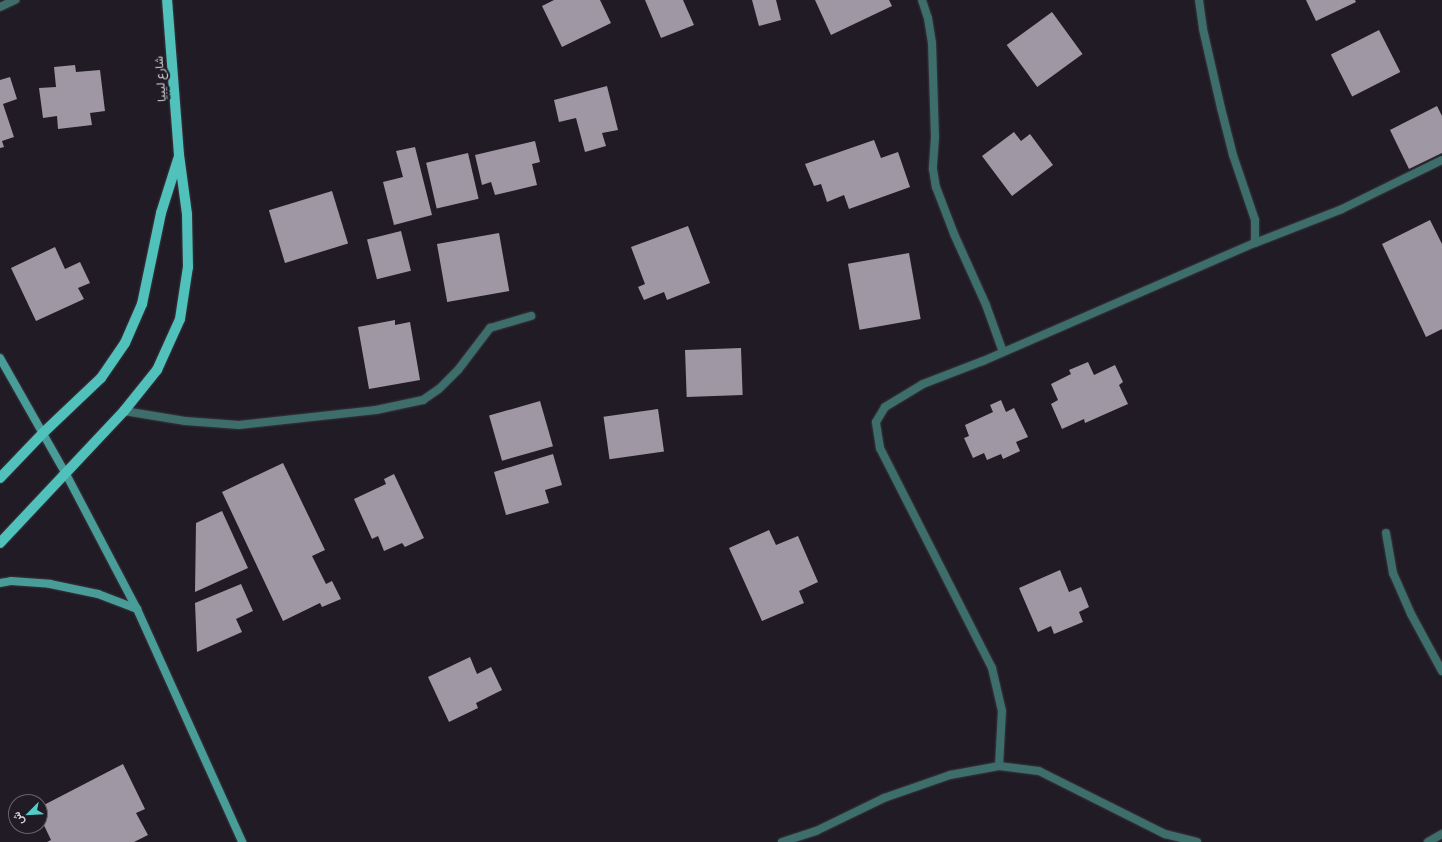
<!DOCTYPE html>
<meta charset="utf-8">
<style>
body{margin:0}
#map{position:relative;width:1442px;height:842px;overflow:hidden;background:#201b24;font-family:Commissioner,Vazirmatn,sans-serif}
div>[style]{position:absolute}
.building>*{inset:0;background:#9f98a4;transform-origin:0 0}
.roads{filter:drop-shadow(0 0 1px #39353d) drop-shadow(0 0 1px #39353d)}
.street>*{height:8px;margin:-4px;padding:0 4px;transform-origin:4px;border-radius:4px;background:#3d6e6b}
.secondary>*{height:8px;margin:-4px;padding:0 4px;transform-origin:4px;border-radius:4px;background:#499d98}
.primary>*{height:10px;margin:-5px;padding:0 5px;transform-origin:5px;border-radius:5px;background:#51c1bb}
span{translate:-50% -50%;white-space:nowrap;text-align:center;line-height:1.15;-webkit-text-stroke:4px #201b24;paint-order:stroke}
.street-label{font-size:12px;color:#d5d2d8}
.north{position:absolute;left:8px;top:794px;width:40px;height:40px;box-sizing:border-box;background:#201b24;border:1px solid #68646c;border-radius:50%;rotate:246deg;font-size:11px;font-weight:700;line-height:16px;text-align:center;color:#d5d2d8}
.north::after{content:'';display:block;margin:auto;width:14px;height:18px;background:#54cdc7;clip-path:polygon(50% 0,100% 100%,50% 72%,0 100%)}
</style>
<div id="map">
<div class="building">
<i style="clip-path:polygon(554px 0,600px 0,611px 23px,562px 47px,542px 6px)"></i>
<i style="clip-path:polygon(645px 0,683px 0,694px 25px,661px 38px)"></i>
<i style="clip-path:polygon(752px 0,776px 0,781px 20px,759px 26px)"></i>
<i style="clip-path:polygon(815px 0,889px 0,892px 6px,831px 35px)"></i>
<i style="clip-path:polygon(1306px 0,1355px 0,1356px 2px,1316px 21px)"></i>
<i style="left:1052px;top:12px;width:52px;height:56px;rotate:54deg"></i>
<i style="left:1379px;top:30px;width:47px;height:54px;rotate:63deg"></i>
<i style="clip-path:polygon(75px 65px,76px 72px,100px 70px,105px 111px,90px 113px,92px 125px,58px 129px,57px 116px,43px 118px,39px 88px,56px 87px,54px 67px)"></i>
<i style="clip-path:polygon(10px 77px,17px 99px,3px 104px,14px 137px,2px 141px,4px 147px,0 148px,0 80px)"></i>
<i style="clip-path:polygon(607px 86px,618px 130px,602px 133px,606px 146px,585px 152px,576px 118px,559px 122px,554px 100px)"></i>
<i style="clip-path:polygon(1437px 106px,1442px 116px,1442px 153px,1409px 169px,1390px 130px)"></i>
<i style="clip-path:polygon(1014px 132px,1021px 141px,1030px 134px,1053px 165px,1012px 196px,982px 156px)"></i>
<i style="clip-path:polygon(874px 140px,881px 158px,898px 152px,910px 187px,849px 209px,844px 195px,827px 202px,821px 184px,814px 186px,805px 164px)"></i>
<i style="clip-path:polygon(535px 141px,540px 162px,532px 164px,537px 185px,495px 195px,491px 182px,482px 185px,475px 155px)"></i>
<i style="clip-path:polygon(415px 147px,432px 215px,394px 225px,383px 182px,403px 177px,396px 151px)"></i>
<i style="left:468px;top:153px;width:47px;height:43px;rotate:77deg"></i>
<i style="left:332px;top:191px;width:55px;height:66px;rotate:73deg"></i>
<i style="clip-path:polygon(1430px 220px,1442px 244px,1442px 329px,1426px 337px,1382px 244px)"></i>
<i style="clip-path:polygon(688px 226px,710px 283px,667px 300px,664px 292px,644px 300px,638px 287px,645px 284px,631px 247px)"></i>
<i style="left:401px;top:231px;width:41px;height:35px;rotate:76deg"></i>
<i style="left:499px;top:233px;width:59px;height:63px;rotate:80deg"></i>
<i style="clip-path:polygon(55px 247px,65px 269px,80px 262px,90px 283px,78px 288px,84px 299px,36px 321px,11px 268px)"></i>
<i style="left:909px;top:253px;width:67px;height:62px;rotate:80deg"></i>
<i style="clip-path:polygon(395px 320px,395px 325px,410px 322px,420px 380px,369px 389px,358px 327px)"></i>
<i style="left:741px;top:348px;width:47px;height:56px;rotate:88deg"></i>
<i style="clip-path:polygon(1088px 362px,1094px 375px,1115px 365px,1123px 382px,1119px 385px,1128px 404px,1085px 423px,1084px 419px,1062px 429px,1051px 404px,1058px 400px,1051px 384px,1071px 374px,1069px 370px)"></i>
<i style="clip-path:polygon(1001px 400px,1006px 412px,1014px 408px,1028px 437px,1016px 442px,1020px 451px,1003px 459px,1001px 454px,987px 460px,984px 453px,973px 458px,964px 438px,969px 436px,965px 425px,993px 412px,990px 405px)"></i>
<i style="left:540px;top:401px;width:47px;height:53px;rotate:74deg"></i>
<i style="left:658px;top:409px;width:43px;height:55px;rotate:82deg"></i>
<i style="clip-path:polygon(553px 454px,562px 485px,545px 490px,549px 503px,506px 515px,494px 472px)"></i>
<i style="clip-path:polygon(283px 463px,325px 550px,312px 556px,326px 584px,332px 581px,341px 599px,322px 607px,320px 603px,283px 621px,222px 492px)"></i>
<i style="clip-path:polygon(394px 474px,424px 538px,405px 547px,402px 543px,384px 551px,378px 536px,372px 539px,354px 499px,386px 484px,384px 479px)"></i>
<i style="clip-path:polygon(222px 511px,248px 568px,195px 592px,196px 523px)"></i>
<i style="clip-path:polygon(769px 530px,776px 545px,798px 536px,818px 582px,799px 591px,804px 603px,762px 621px,729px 548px)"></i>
<i style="clip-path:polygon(1060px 570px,1069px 592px,1081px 587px,1089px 607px,1079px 612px,1083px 622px,1054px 634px,1051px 626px,1038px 632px,1019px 588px)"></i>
<i style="clip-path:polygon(241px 584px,253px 611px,236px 619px,242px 632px,197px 652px,195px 603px)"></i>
<i style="clip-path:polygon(470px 657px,477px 674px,491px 667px,502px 690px,476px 703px,478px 708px,449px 722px,428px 677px)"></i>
<i style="clip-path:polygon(123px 764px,145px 809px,136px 813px,148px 835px,134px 842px,47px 842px,51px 840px,40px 817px,40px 807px)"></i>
</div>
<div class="roads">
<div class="street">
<i style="left:922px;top:0;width:19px;rotate:72deg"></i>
<i style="left:928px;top:18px;width:25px;rotate:81deg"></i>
<i style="left:932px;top:43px;width:94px;rotate:88.2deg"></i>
<i style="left:935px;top:137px;width:32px;rotate:94deg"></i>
<i style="left:933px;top:169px;width:18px;rotate:81deg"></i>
<i style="left:936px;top:187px;width:50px;rotate:69deg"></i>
<i style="left:954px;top:234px;width:78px;rotate:65.7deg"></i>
<i style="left:986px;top:305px;width:50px;rotate:70.1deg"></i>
<i style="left:1199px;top:0;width:29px;rotate:82deg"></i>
<i style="left:1203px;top:29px;width:81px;rotate:77.2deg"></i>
<i style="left:1221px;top:108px;width:49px;rotate:75.7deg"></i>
<i style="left:1233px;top:155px;width:69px;rotate:71.3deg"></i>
<i style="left:1255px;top:220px;width:23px;rotate:90deg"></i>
<i style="left:0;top:7px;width:17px;rotate:-25deg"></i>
<i style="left:124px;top:411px;width:62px;rotate:9.3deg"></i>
<i style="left:185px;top:421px;width:54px;rotate:4.2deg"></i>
<i style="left:239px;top:425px;width:138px;rotate:-6.2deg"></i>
<i style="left:376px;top:410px;width:48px;rotate:-12deg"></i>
<i style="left:423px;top:400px;width:19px;rotate:-35deg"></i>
<i style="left:439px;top:389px;width:27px;rotate:-45deg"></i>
<i style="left:458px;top:370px;width:53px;rotate:-52.7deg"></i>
<i style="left:490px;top:328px;width:43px;rotate:-16.3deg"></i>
<i style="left:1386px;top:533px;width:41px;rotate:80.1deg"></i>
<i style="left:1393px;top:573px;width:45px;rotate:66.3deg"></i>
<i style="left:1411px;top:614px;width:65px;rotate:61.5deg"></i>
<i style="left:999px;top:766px;width:55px;rotate:-86.9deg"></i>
<i style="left:1002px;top:711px;width:44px;rotate:-103.1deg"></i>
<i style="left:992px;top:668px;width:247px;rotate:-117deg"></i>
<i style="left:880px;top:448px;width:26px;rotate:-99deg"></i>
<i style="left:876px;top:422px;width:17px;rotate:-59deg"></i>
<i style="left:885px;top:407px;width:44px;rotate:-31.2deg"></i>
<i style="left:923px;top:384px;width:64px;rotate:-21deg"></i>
<i style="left:983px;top:361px;width:296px;rotate:-23.5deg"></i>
<i style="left:1255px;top:243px;width:93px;rotate:-21.3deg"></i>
<i style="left:1342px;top:209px;width:111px;rotate:-26.1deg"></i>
<i style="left:782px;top:842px;width:36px;rotate:-18deg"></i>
<i style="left:816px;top:831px;width:76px;rotate:-25.9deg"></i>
<i style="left:884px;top:798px;width:70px;rotate:-19.2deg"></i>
<i style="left:950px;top:775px;width:50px;rotate:-10.4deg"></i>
<i style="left:999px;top:766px;width:40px;rotate:7.1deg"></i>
<i style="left:1039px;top:771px;width:141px;rotate:26.6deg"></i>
<i style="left:1165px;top:834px;width:33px;rotate:14deg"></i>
<i style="left:1428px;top:842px;width:16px;rotate:-30deg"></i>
</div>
<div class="secondary">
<i style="left:0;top:358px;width:133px;rotate:60.4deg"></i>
<i style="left:66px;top:474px;width:153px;rotate:62.3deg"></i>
<i style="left:137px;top:609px;width:256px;rotate:65.7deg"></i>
<i style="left:0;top:583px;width:11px;rotate:-10deg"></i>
<i style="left:11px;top:581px;width:39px;rotate:4deg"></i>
<i style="left:50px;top:584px;width:49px;rotate:11.8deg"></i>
<i style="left:98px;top:594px;width:42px;rotate:21deg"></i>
</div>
<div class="primary">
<i style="left:0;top:478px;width:62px;rotate:-46.3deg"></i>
<i style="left:43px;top:433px;width:80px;rotate:-43.5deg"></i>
<i style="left:101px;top:378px;width:42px;rotate:-55.6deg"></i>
<i style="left:125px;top:343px;width:43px;rotate:-66.4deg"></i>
<i style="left:142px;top:304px;width:93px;rotate:-78.2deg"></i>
<i style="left:161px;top:213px;width:57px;rotate:-72.5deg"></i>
<i style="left:0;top:543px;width:181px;rotate:-46.8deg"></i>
<i style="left:124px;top:411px;width:53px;rotate:-51.2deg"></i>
<i style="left:157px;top:370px;width:56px;rotate:-65.7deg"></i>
<i style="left:180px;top:319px;width:53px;rotate:-81.3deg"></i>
<i style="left:188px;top:267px;width:53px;rotate:-91.1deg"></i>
<i style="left:187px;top:214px;width:60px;rotate:-97.7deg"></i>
<i style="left:179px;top:155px;width:155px;rotate:-94.4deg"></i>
</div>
</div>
<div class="street-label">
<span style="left:160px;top:79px;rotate:-94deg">شارع ليبيا</span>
</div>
<div class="north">ش</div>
</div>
